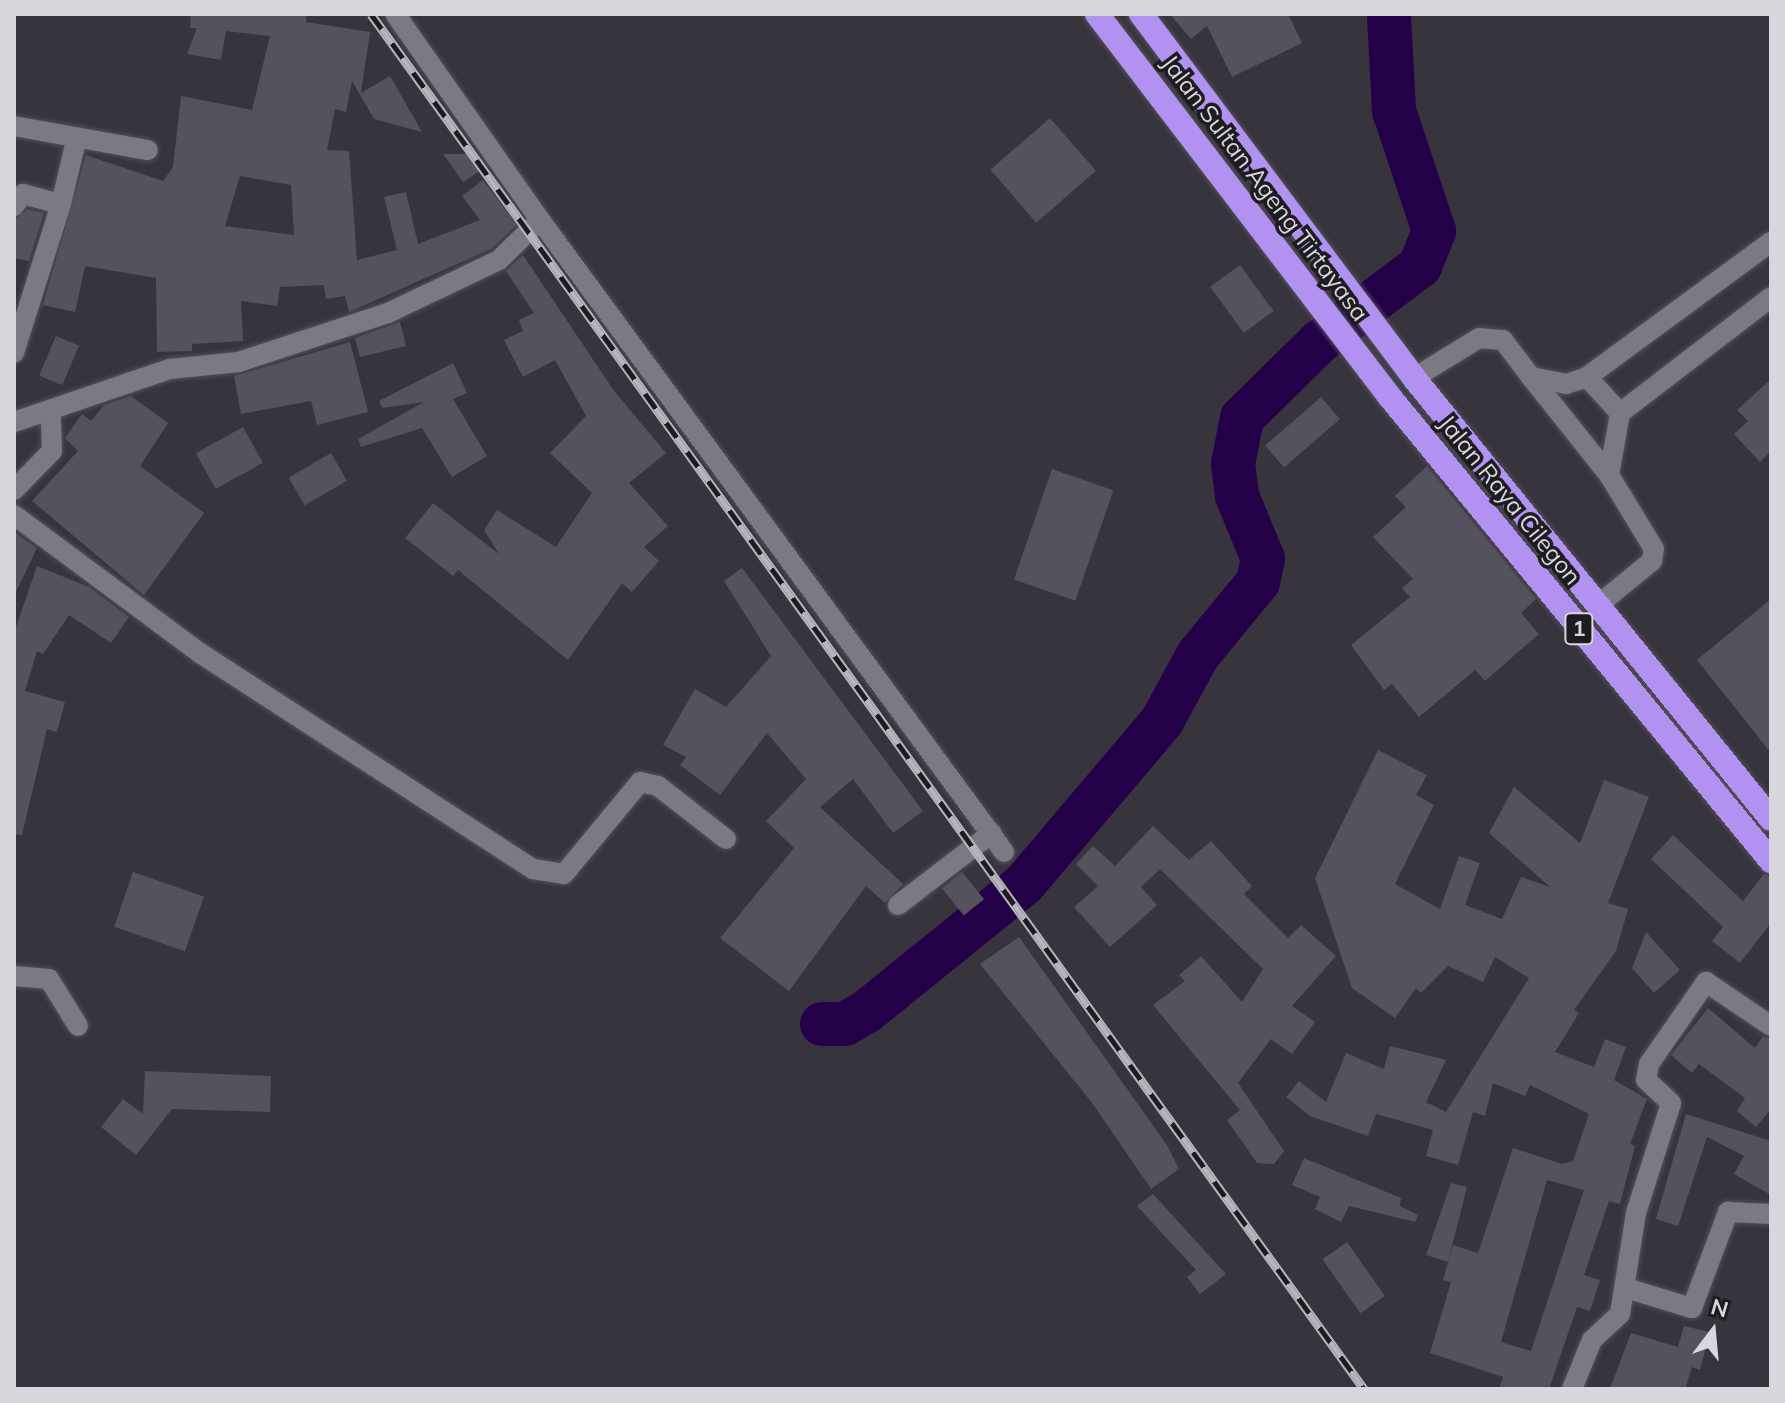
<!DOCTYPE html>
<style>
body{margin:0}
#map{position:relative;width:1785px;height:1403px;overflow:hidden;background:#37343e;font-family:Mulish,sans-serif}
div>[style]{position:absolute}
.river>*{height:44px;margin:-22px;padding:0 22px;transform-origin:22px;border-radius:22px;background:#230047}
.building>*{inset:0;background:#55525d;transform-origin:0 0}
.roads{filter:drop-shadow(0 0 2px #525059) drop-shadow(0 0 2px #525059)}
.minor>*{height:20px;margin:-10px;padding:0 10px;transform-origin:10px;border-radius:10px;background:#7c7884}
.highway>*{height:24px;margin:-12px;padding:0 12px;transform-origin:12px;border-radius:12px;background:#b192f0}
.rail>*{height:9px;margin-top:-4.5px;transform-origin:0;background:repeating-linear-gradient(90deg,#1e1c21 0 18px,#b7b5bc 0 36px);box-sizing:border-box;border-block:2px solid #b7b5bc}
span{translate:-50% -50%;white-space:nowrap;text-align:center;line-height:1.15;-webkit-text-stroke:7px #1e1c21;paint-order:stroke}
.shield-label span{padding:2px 6px;background:#1e1c21;border:2px solid;border-radius:6px;-webkit-text-stroke-width:0}
.shield-label{font-size:22px;color:#d8d7dd;font-weight:700}
.street-label{font-size:24px;color:#d8d7dd}
.frame{position:absolute;inset:0;border:16px solid #d8d7dd;pointer-events:none}
.north{position:absolute;left:1673px;top:1291px;width:80px;height:80px;-webkit-text-stroke:6px #1e1c21;paint-order:stroke;rotate:16deg;font-size:22px;font-weight:700;line-height:32px;text-align:center;color:#d8d7dd}
.north::after{content:'';display:block;margin:auto;width:28px;height:36px;background:#d8d7dd;clip-path:polygon(50% 0,100% 100%,50% 72%,0 100%)}
</style>
<div id="map">
<div class="river">
<i style="left:822px;top:1024px;width:23px"></i>
<i style="left:845px;top:1024px;width:24px;rotate:-30deg"></i>
<i style="left:866px;top:1012px;width:203px;rotate:-39deg"></i>
<i style="left:1024px;top:884px;width:214px;rotate:-49.7deg"></i>
<i style="left:1162px;top:721px;width:75px;rotate:-61.4deg"></i>
<i style="left:1198px;top:655px;width:94px;rotate:-50.6deg"></i>
<i style="left:1258px;top:582px;width:24px;rotate:-78deg"></i>
<i style="left:1263px;top:559px;width:68px;rotate:-112.4deg"></i>
<i style="left:1237px;top:496px;width:32px;rotate:-97deg"></i>
<i style="left:1233px;top:464px;width:47px;rotate:-78.9deg"></i>
<i style="left:1242px;top:418px;width:107px;rotate:-44.6deg"></i>
<i style="left:1318px;top:343px;width:128px;rotate:-37deg"></i>
<i style="left:1420px;top:266px;width:38px;rotate:-68deg"></i>
<i style="left:1434px;top:231px;width:126px;rotate:-108.4deg"></i>
<i style="left:1394px;top:111px;width:97px;rotate:-93deg"></i>
</div>
<div class="building">
<i style="clip-path:polygon(evenodd,191px 14px,306px 14px,306px 22px,370px 32px,361px 93px,390px 76px,422px 132px,374px 119px,352px 81px,346px 112px,335px 109px,327px 150px,349px 151px,357px 260px,397px 250px,384px 197px,406px 192px,418px 244px,480px 220px,462px 196px,483px 180px,517px 225px,491px 249px,349px 312px,345px 296px,326px 299px,324px 285px,280px 287px,277px 306px,241px 301px,243px 341px,192px 344px,192px 351px,157px 352px,156px 278px,85px 266px,75px 312px,43px 305px,86px 155px,163px 181px,173px 167px,181px 96px,252px 110px,270px 36px,226px 31px,221px 60px,187px 54px,197px 28px,190px 28px,191px 14px,240px 176px,291px 185px,294px 235px,225px 226px,240px 176px)"></i>
<i style="clip-path:polygon(1170px 14px,1288px 14px,1302px 43px,1232px 77px,1207px 26px,1191px 39px)"></i>
<i style="left:1050px;top:118px;width:70px;height:79px;rotate:49deg"></i>
<i style="clip-path:polygon(443px 154px,468px 154px,480px 171px,463px 182px)"></i>
<i style="clip-path:polygon(28px 209px,44px 213px,29px 261px,14px 258px,15px 219px)"></i>
<i style="clip-path:polygon(523px 255px,614px 391px,666px 453px,629px 483px,668px 526px,644px 547px,659px 561px,632px 592px,622px 583px,568px 660px,458px 570px,453px 576px,405px 538px,433px 503px,499px 554px,484px 530px,497px 510px,556px 547px,592px 493px,550px 453px,586px 416px,555px 360px,523px 377px,504px 340px,523px 331px,519px 320px,534px 313px,506px 271px)"></i>
<i style="left:1240px;top:265px;width:57px;height:37px;rotate:54deg"></i>
<i style="clip-path:polygon(400px 322px,406px 346px,360px 357px,355px 338px)"></i>
<i style="left:56px;top:336px;width:25px;height:43px;rotate:23deg"></i>
<i style="clip-path:polygon(350px 342px,368px 412px,317px 425px,311px 401px,241px 414px,234px 376px)"></i>
<i style="clip-path:polygon(453px 363px,467px 393px,453px 399px,487px 456px,452px 477px,422px 428px,361px 447px,358px 439px,424px 402px,382px 408px,379px 401px)"></i>
<i style="clip-path:polygon(1771px 379px,1771px 451px,1760px 462px,1734px 434px,1748px 421px,1737px 410px)"></i>
<i style="clip-path:polygon(131px 396px,168px 423px,140px 466px,204px 513px,144px 595px,32px 501px,78px 451px,65px 438px,82px 414px,91px 421px,104px 405px)"></i>
<i style="left:1321px;top:397px;width:29px;height:74px;rotate:49deg"></i>
<i style="left:243px;top:427px;width:41px;height:54px;rotate:61deg"></i>
<i style="left:331px;top:453px;width:32px;height:49px;rotate:60deg"></i>
<i style="clip-path:polygon(1427px 466px,1536px 599px,1521px 613px,1539px 634px,1485px 681px,1475px 670px,1419px 717px,1392px 684px,1384px 690px,1351px 645px,1410px 597px,1402px 588px,1413px 579px,1373px 537px,1406px 507px,1395px 496px)"></i>
<i style="left:1052px;top:469px;width:65px;height:117px;rotate:19deg"></i>
<i style="clip-path:polygon(14px 532px,37px 548px,14px 596px)"></i>
<i style="clip-path:polygon(37px 566px,89px 587px,129px 617px,111px 643px,69px 615px,43px 654px,37px 651px,25px 691px,65px 702px,57px 732px,47px 729px,22px 835px,14px 834px,14px 633px)"></i>
<i style="clip-path:polygon(742px 568px,923px 811px,893px 833px,853px 779px,820px 807px,903px 884px,885px 903px,866px 886px,789px 991px,720px 938px,794px 848px,766px 821px,806px 779px,767px 733px,720px 795px,680px 765px,686px 757px,663px 745px,695px 689px,726px 707px,771px 656px,724px 581px)"></i>
<i style="clip-path:polygon(1771px 599px,1771px 753px,1697px 660px)"></i>
<i style="clip-path:polygon(evenodd,1378px 750px,1427px 775px,1416px 795px,1434px 805px,1395px 884px,1440px 909px,1459px 856px,1480px 863px,1465px 905px,1502px 919px,1521px 877px,1550px 887px,1489px 833px,1514px 787px,1580px 843px,1604px 780px,1649px 797px,1608px 903px,1628px 909px,1616px 951px,1574px 1010px,1579px 1013px,1555px 1052px,1594px 1067px,1605px 1039px,1626px 1047px,1614px 1080px,1647px 1099px,1630px 1144px,1635px 1146px,1620px 1204px,1609px 1201px,1584px 1275px,1600px 1280px,1590px 1311px,1577px 1307px,1549px 1389px,1499px 1389px,1503px 1377px,1430px 1353px,1451px 1282px,1443px 1280px,1453px 1245px,1478px 1253px,1513px 1148px,1562px 1164px,1573px 1161px,1589px 1114px,1530px 1085px,1525px 1096px,1493px 1083px,1485px 1116px,1473px 1112px,1458px 1165px,1426px 1156px,1433px 1130px,1376px 1114px,1368px 1136px,1310px 1116px,1286px 1097px,1299px 1081px,1326px 1102px,1346px 1053px,1384px 1069px,1390px 1046px,1446px 1060px,1426px 1102px,1446px 1112px,1529px 978px,1495px 957px,1483px 982px,1448px 966px,1421px 993px,1416px 988px,1395px 1018px,1352px 988px,1315px 878px,1378px 750px,1547px 1180px,1584px 1190px,1531px 1351px,1501px 1342px,1547px 1180px)"></i>
<i style="clip-path:polygon(1153px 826px,1189px 860px,1211px 841px,1252px 886px,1244px 894px,1288px 938px,1301px 925px,1336px 956px,1292px 1006px,1315px 1022px,1292px 1054px,1271px 1039px,1238px 1083px,1284px 1151px,1274px 1164px,1257px 1163px,1227px 1120px,1240px 1110px,1153px 1005px,1185px 981px,1179px 975px,1201px 956px,1242px 1002px,1263px 969px,1160px 869px,1141px 887px,1157px 905px,1110px 947px,1074px 907px,1098px 886px,1076px 864px,1093px 846px,1115px 866px)"></i>
<i style="clip-path:polygon(1673px 835px,1743px 901px,1764px 874px,1771px 876px,1771px 923px,1740px 963px,1712px 941px,1723px 927px,1651px 859px)"></i>
<i style="left:133px;top:872px;width:75px;height:58px;rotate:19deg"></i>
<i style="left:962px;top:872px;width:35px;height:26px;rotate:51deg"></i>
<i style="clip-path:polygon(1646px 932px,1680px 970px,1654px 993px,1632px 968px)"></i>
<i style="clip-path:polygon(1019px 937px,1167px 1145px,1179px 1169px,1151px 1189px,1093px 1104px,980px 964px)"></i>
<i style="clip-path:polygon(1708px 1008px,1755px 1048px,1763px 1036px,1771px 1039px,1771px 1109px,1756px 1127px,1737px 1111px,1745px 1098px,1699px 1064px,1692px 1073px,1671px 1055px)"></i>
<i style="clip-path:polygon(145px 1071px,271px 1076px,270px 1112px,172px 1109px,136px 1155px,101px 1127px,123px 1099px,143px 1114px)"></i>
<i style="clip-path:polygon(1686px 1114px,1771px 1141px,1771px 1195px,1734px 1174px,1744px 1156px,1707px 1137px,1678px 1226px,1656px 1219px)"></i>
<i style="clip-path:polygon(1304px 1158px,1401px 1198px,1400px 1206px,1418px 1215px,1415px 1222px,1349px 1206px,1341px 1222px,1315px 1209px,1320px 1197px,1292px 1185px)"></i>
<i style="clip-path:polygon(1451px 1183px,1467px 1187px,1448px 1262px,1426px 1255px)"></i>
<i style="clip-path:polygon(1153px 1194px,1226px 1274px,1200px 1294px,1187px 1277px,1196px 1270px,1137px 1206px)"></i>
<i style="left:1347px;top:1242px;width:66px;height:30px;rotate:55deg"></i>
<i style="clip-path:polygon(1684px 1326px,1710px 1332px,1700px 1370px,1692px 1367px,1685px 1389px,1610px 1389px,1631px 1333px,1678px 1347px)"></i>
</div>
<div class="roads">
<div class="minor">
<i style="left:14px;top:126px;width:136px;rotate:10.2deg"></i>
<i style="left:14px;top:206px;width:15px;rotate:-53deg"></i>
<i style="left:23px;top:194px;width:39px;rotate:15deg"></i>
<i style="left:61px;top:204px;width:65px;rotate:-76.6deg"></i>
<i style="left:540px;top:220px;width:784px;rotate:53.71deg"></i>
<i style="left:14px;top:353px;width:156px;rotate:-72.5deg"></i>
<i style="left:1531px;top:377px;width:125px;rotate:51.5deg"></i>
<i style="left:1587px;top:377px;width:49px;rotate:47.5deg"></i>
<i style="left:1414px;top:378px;width:76px;rotate:-31.6deg"></i>
<i style="left:1479px;top:338px;width:24px;rotate:5deg"></i>
<i style="left:1503px;top:340px;width:46px;rotate:52.9deg"></i>
<i style="left:1531px;top:377px;width:36px;rotate:11deg"></i>
<i style="left:1566px;top:384px;width:22px;rotate:-18deg"></i>
<i style="left:1587px;top:377px;width:228px;rotate:-36.3deg"></i>
<i style="left:14px;top:422px;width:165px;rotate:-18.8deg"></i>
<i style="left:170px;top:369px;width:69px;rotate:-5.8deg"></i>
<i style="left:239px;top:362px;width:157px;rotate:-18.2deg"></i>
<i style="left:388px;top:313px;width:123px;rotate:-25.5deg"></i>
<i style="left:499px;top:260px;width:57px;rotate:-44.3deg"></i>
<i style="left:540px;top:220px;width:252px;rotate:-125.1deg"></i>
<i style="left:14px;top:490px;width:54px;rotate:-45.7deg"></i>
<i style="left:52px;top:451px;width:36px;rotate:-92deg"></i>
<i style="left:14px;top:515px;width:232px;rotate:36.6deg"></i>
<i style="left:200px;top:653px;width:397px;rotate:33deg"></i>
<i style="left:533px;top:869px;width:31px;rotate:9deg"></i>
<i style="left:564px;top:874px;width:119px;rotate:-50.4deg"></i>
<i style="left:640px;top:782px;width:18px;rotate:13deg"></i>
<i style="left:658px;top:786px;width:86px;rotate:37.9deg"></i>
<i style="left:1598px;top:605px;width:70px;rotate:-39.2deg"></i>
<i style="left:1652px;top:561px;width:12px;rotate:-81deg"></i>
<i style="left:1654px;top:549px;width:87px;rotate:-121.3deg"></i>
<i style="left:1609px;top:475px;width:63px;rotate:-79.9deg"></i>
<i style="left:1620px;top:413px;width:190px;rotate:-37.5deg"></i>
<i style="left:898px;top:905px;width:118px;rotate:-37.5deg"></i>
<i style="left:14px;top:976px;width:35px;rotate:5deg"></i>
<i style="left:49px;top:979px;width:55px;rotate:58.3deg"></i>
<i style="left:1626px;top:1288px;width:69px;rotate:16.9deg"></i>
<i style="left:1692px;top:1308px;width:103px;rotate:-69.4deg"></i>
<i style="left:1728px;top:1212px;width:43px;rotate:2.7deg"></i>
<i style="left:1572px;top:1389px;width:53px;rotate:-67.8deg"></i>
<i style="left:1592px;top:1340px;width:38px;rotate:-43deg"></i>
<i style="left:1620px;top:1314px;width:102px;rotate:-81deg"></i>
<i style="left:1636px;top:1213px;width:115px;rotate:-72.3deg"></i>
<i style="left:1671px;top:1103px;width:34px;rotate:-137deg"></i>
<i style="left:1646px;top:1080px;width:16px;rotate:-79deg"></i>
<i style="left:1649px;top:1064px;width:100px;rotate:-55.2deg"></i>
<i style="left:1706px;top:982px;width:78px;rotate:34.1deg"></i>
</div>
<div class="highway">
<i style="left:1097px;top:14px;width:481px;rotate:52.6deg"></i>
<i style="left:1389px;top:396px;width:602px;rotate:50.6deg"></i>
<i style="left:1141px;top:14px;width:455px;rotate:53.1deg"></i>
<i style="left:1414px;top:378px;width:567px;rotate:51.01deg"></i>
</div>
</div>
<div class="rail">
<i style="left:371px;top:14px;width:1696px;rotate:54.16deg"></i>
</div>
<div class="shield-label">
<span style="left:1579px;top:629px">1</span>
</div>
<div class="street-label">
<span style="left:1265px;top:188px;rotate:53deg">Jalan Sultan Ageng Tirtayasa</span>
<span style="left:1510px;top:500px;rotate:51deg">Jalan Raya Cilegon</span>
</div>
<div class="frame"></div>
<div class="north">N</div>
</div>
